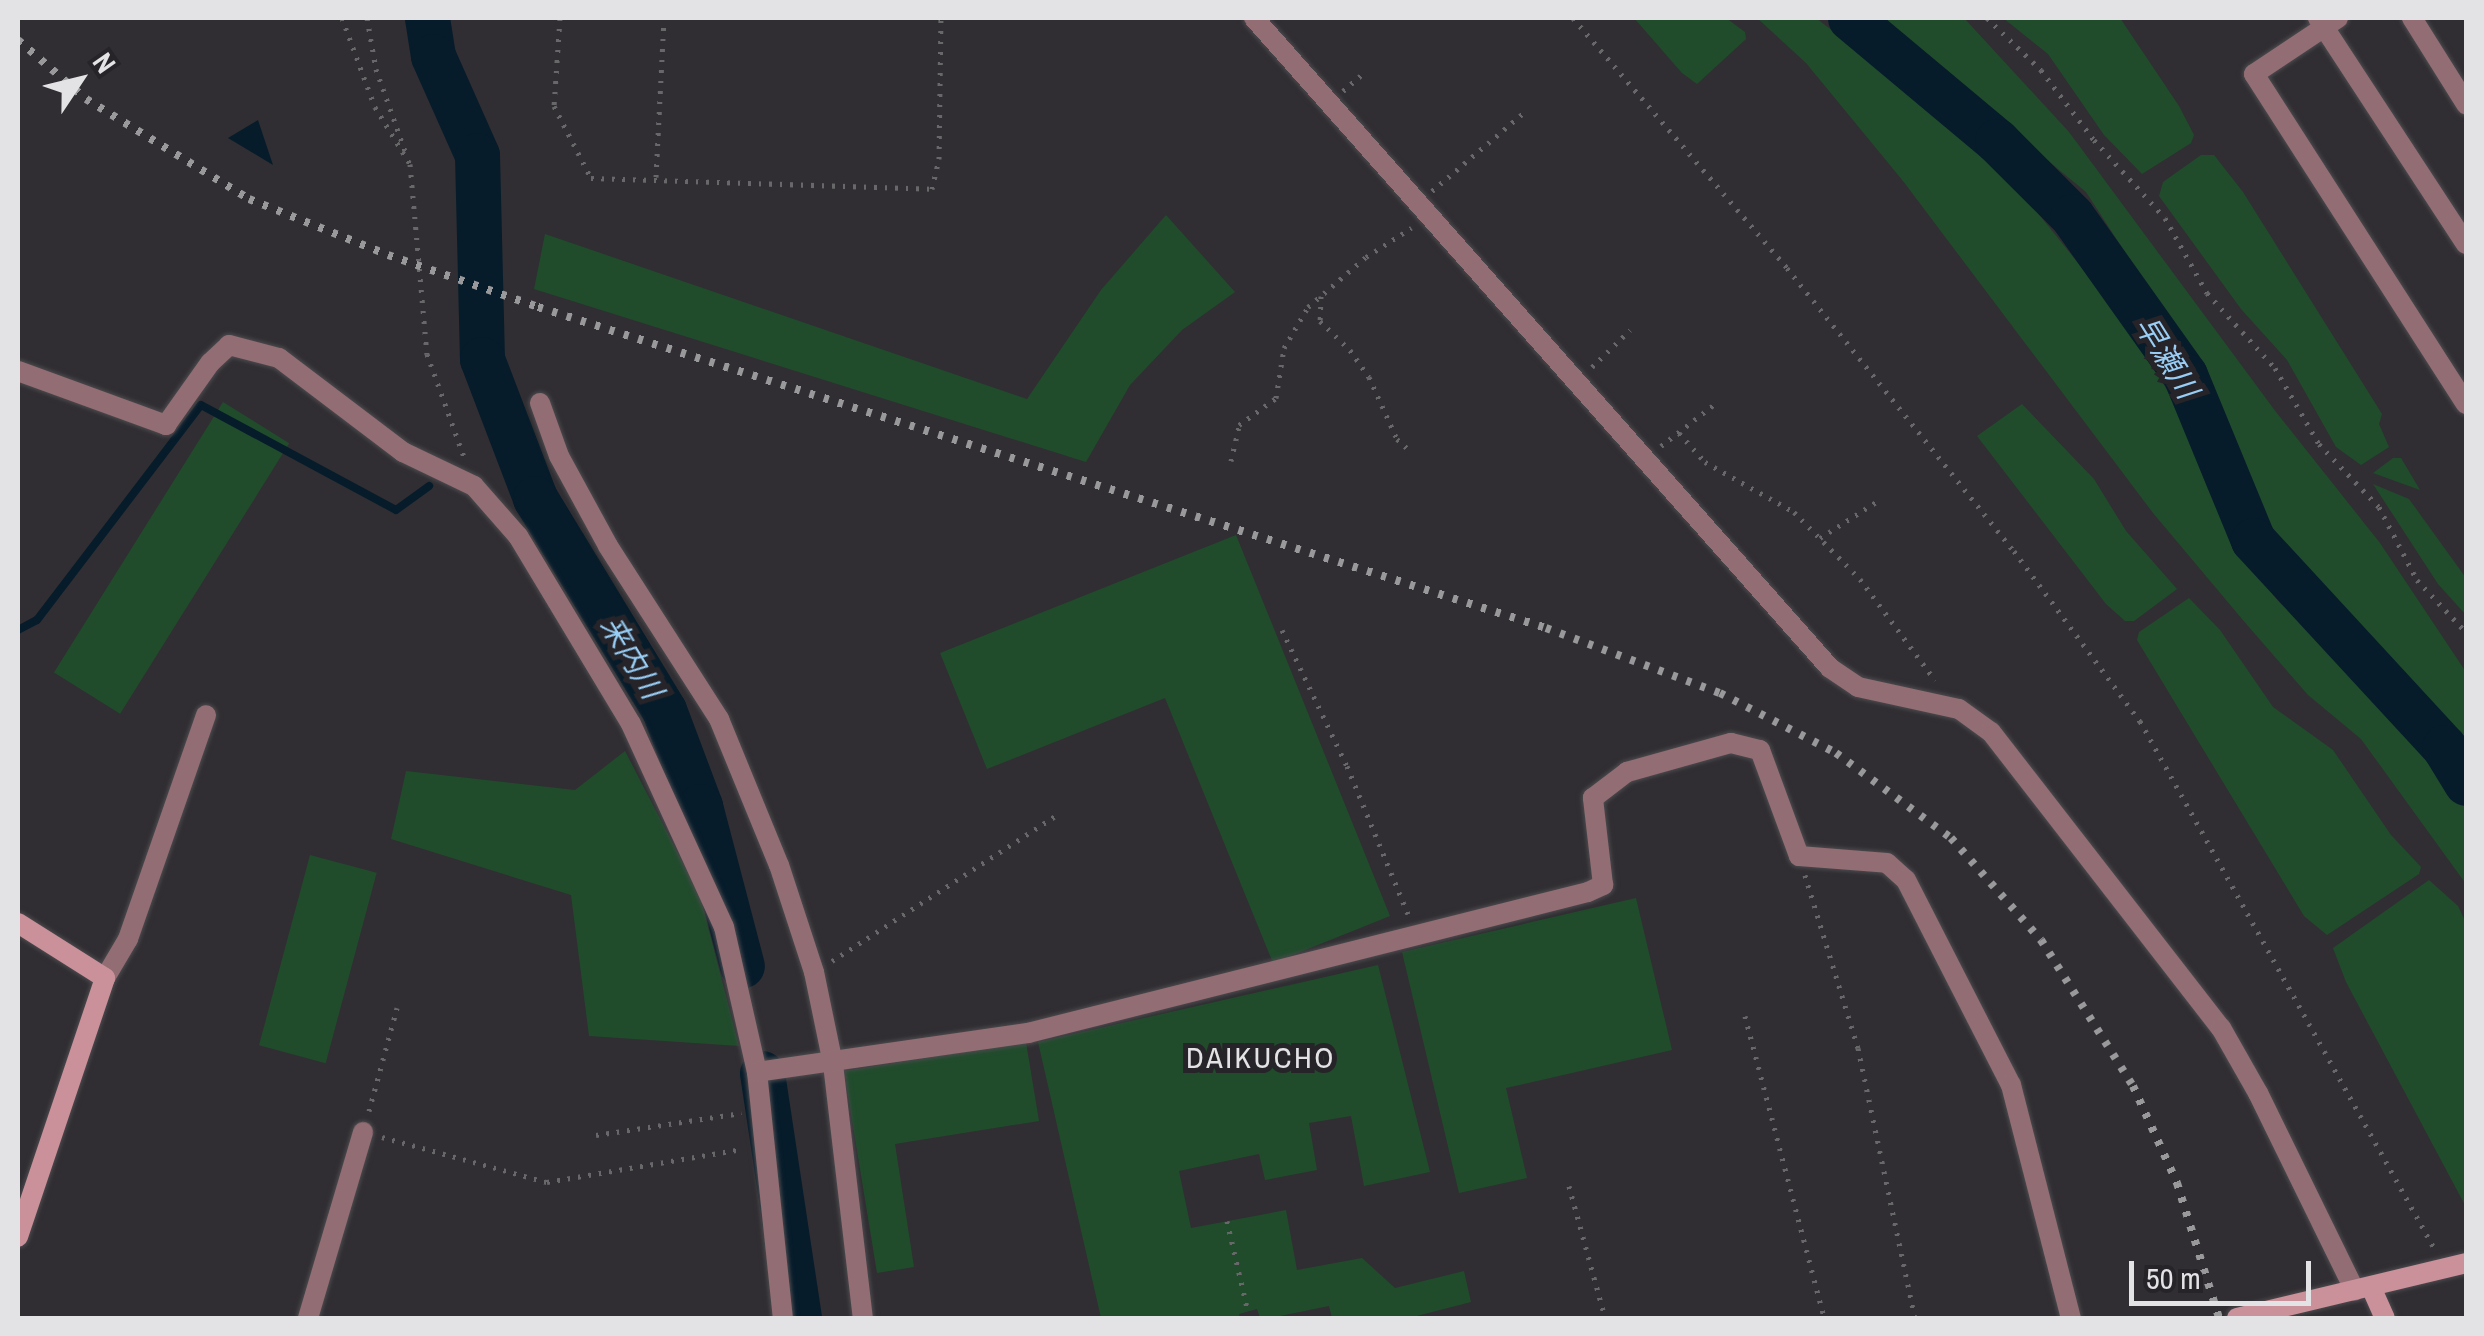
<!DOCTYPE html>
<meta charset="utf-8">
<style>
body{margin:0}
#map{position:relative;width:2484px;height:1336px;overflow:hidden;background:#302e32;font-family:"Archivo Narrow","Noto Sans JP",sans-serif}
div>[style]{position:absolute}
.green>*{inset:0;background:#204c2c;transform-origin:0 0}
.water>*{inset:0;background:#061c2b}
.stream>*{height:8px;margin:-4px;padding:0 4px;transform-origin:4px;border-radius:4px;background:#061c2b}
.river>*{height:45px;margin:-22.5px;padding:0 22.5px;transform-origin:22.5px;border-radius:22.5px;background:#061c2b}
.path>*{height:5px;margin-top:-2.5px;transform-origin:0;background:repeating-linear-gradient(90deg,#68676a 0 2.5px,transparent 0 10.5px)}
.roads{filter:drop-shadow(0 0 2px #4d4b4f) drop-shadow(0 0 2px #4d4b4f)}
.street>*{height:20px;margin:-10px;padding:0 10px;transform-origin:10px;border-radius:10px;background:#926e74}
.secondary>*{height:20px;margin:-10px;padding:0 10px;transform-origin:10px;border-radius:10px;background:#ca919a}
.rail>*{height:8px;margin-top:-4px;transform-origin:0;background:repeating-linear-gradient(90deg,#99989b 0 5px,transparent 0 15px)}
span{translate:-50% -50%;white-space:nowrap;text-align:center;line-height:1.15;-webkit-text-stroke:10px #262428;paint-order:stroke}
.water-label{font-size:30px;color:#98cdf5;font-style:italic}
.neighbourhood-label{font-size:30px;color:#e3e2e5;letter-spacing:2.5px}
.frame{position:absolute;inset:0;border:20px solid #e3e2e5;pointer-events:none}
.north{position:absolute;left:30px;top:30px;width:100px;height:100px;-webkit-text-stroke:8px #262428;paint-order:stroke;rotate:55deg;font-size:28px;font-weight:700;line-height:40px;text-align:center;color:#e3e2e5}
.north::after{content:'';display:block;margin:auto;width:35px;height:45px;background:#e3e2e5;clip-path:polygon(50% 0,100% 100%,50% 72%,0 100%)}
.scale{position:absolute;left:2129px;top:1261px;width:182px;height:45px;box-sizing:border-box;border:5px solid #e3e2e5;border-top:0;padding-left:12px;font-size:30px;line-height:35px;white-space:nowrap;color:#e3e2e5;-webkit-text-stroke:8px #262428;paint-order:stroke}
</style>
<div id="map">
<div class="green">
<i style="clip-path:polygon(1634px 18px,1726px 18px,1745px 32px,1746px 39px,1697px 84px,1682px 73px)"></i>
<i style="clip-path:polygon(1757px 18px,1816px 18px,1960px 130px,2033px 207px,2139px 339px,2177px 409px,2208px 489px,2243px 558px,2280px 603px,2402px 715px,2466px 806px,2466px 884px,2361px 739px,2308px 695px,2242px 619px,2153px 513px,1903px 181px,1806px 63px)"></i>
<i style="clip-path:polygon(1875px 18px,1964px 18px,2069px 132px,2276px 412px,2380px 543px,2466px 672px,2466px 758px,2399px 670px,2313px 584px,2255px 506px,2202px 371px,2086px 192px)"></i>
<i style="clip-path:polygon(2003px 18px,2120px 18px,2179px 106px,2194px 135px,2191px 143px,2142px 174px,2104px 135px,2048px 54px)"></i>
<i style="clip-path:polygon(2201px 155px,2214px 155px,2243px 192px,2382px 414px,2379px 424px,2389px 447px,2361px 465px,2336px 447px,2287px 360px,2241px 309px,2159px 196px,2163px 182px)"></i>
<i style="clip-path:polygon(1166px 215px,1235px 292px,1182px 330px,1130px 385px,1086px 462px,534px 289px,545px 234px,1027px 399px,1101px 290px)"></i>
<i style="left:223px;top:402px;width:78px;height:319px;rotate:32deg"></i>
<i style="clip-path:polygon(2022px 404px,2094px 479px,2126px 531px,2177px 589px,2134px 621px,2125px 621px,2106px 604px,1977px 436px)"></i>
<i style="clip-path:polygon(2393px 458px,2401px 458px,2420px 490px,2373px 473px)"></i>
<i style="clip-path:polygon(2373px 484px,2409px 499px,2466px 578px,2466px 615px,2438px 584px)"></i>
<i style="clip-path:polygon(1236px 535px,1390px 916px,1273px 963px,1165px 698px,987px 769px,940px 653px)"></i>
<i style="clip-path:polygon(2189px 598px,2220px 630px,2273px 707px,2333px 750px,2391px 835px,2421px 867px,2419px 874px,2327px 935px,2304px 916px,2137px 640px,2139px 632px)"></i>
<i style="clip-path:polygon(625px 751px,700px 896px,739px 1046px,589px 1036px,571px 895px,391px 839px,406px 771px,575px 790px)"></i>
<i style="left:310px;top:855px;width:69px;height:197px;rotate:15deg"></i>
<i style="clip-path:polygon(2429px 880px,2458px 906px,2466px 923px,2466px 1207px,2346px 982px,2333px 948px)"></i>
<i style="clip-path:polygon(1636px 898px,1672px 1050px,1506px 1088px,1527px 1178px,1459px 1193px,1402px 952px)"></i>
<i style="clip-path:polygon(1378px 965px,1430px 1172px,1364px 1186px,1351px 1116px,1309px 1123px,1317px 1170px,1265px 1180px,1259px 1154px,1179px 1171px,1191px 1228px,1286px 1210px,1297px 1270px,1362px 1258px,1395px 1288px,1464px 1271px,1471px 1302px,1409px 1318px,1332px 1318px,1329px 1306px,1270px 1318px,1260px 1318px,1257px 1309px,1239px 1314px,1240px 1318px,1101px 1318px,1038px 1042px)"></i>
<i style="clip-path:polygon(1026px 1042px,1039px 1121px,895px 1144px,914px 1267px,877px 1273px,844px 1071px)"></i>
</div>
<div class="water">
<i style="clip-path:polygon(258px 120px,273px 165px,228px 138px)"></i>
</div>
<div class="stream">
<i style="left:18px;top:630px;width:21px;rotate:-28deg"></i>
<i style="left:37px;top:620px;width:270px;rotate:-52.7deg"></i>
<i style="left:201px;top:405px;width:221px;rotate:28.3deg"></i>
<i style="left:396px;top:510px;width:41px;rotate:-36deg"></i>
</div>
<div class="river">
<i style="left:427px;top:18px;width:38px;rotate:81deg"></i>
<i style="left:433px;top:56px;width:108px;rotate:66deg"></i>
<i style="left:477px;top:155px;width:204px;rotate:88.6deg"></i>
<i style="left:482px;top:359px;width:149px;rotate:69.1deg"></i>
<i style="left:535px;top:498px;width:248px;rotate:58.7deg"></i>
<i style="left:664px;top:710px;width:103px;rotate:69.4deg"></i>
<i style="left:700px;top:806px;width:165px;rotate:75.3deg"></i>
<i style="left:1850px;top:18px;width:192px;rotate:39.9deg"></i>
<i style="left:1997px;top:141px;width:106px;rotate:45deg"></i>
<i style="left:2072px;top:216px;width:195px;rotate:54.6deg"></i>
<i style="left:2185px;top:375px;width:178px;rotate:67.6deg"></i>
<i style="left:2253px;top:540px;width:282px;rotate:47.3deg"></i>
<i style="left:2444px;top:747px;width:42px;rotate:58.6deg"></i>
<i style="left:762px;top:1073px;width:248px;rotate:81.4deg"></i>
</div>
<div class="path">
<i style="left:342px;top:18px;width:95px;rotate:69.7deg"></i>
<i style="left:375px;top:107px;width:67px;rotate:58.4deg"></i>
<i style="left:410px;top:164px;width:191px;rotate:84.9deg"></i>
<i style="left:427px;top:354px;width:109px;rotate:70.2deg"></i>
<i style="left:367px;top:18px;width:52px;rotate:80deg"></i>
<i style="left:376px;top:69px;width:87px;rotate:70.5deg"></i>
<i style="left:560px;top:18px;width:88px;rotate:93.9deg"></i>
<i style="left:554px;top:106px;width:81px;rotate:62.8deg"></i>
<i style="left:591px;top:178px;width:341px;rotate:1.8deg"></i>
<i style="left:932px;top:189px;width:31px;rotate:-77deg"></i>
<i style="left:939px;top:159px;width:141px;rotate:-89.2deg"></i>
<i style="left:1573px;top:18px;width:329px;rotate:49.4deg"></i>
<i style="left:1787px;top:268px;width:363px;rotate:51.3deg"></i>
<i style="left:2014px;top:551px;width:212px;rotate:53.5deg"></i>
<i style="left:2140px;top:721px;width:603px;rotate:60.84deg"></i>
<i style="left:1987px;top:18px;width:75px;rotate:43.9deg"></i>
<i style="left:2041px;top:70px;width:88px;rotate:52.9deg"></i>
<i style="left:2094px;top:140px;width:105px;rotate:47.7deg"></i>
<i style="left:2165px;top:218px;width:86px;rotate:60.8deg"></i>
<i style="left:2207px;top:293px;width:101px;rotate:47.8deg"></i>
<i style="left:2275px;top:368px;width:88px;rotate:59.9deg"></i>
<i style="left:2319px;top:444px;width:87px;rotate:46.4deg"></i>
<i style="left:2379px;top:507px;width:82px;rotate:62.5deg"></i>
<i style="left:2417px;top:580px;width:71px;rotate:46.7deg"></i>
<i style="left:1343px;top:91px;width:29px;rotate:-41deg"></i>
<i style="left:656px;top:177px;width:159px;rotate:-87.1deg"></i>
<i style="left:1432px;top:191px;width:125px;rotate:-40.5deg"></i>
<i style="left:1321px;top:296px;width:25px;rotate:92deg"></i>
<i style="left:1320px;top:321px;width:42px;rotate:44deg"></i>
<i style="left:1350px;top:350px;width:33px;rotate:55deg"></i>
<i style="left:1369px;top:377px;width:68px;rotate:65.7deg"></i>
<i style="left:1397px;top:439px;width:15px;rotate:42deg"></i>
<i style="left:1592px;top:367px;width:53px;rotate:-44.2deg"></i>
<i style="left:1679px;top:433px;width:39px;rotate:48deg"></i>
<i style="left:1705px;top:462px;width:102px;rotate:29.3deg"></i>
<i style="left:1794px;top:512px;width:94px;rotate:45.4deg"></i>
<i style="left:1860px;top:579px;width:126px;rotate:53.4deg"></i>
<i style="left:1661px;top:446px;width:70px;rotate:-38deg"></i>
<i style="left:1231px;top:461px;width:37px;rotate:-77deg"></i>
<i style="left:1239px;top:425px;width:46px;rotate:-36.1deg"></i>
<i style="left:1276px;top:398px;width:51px;rotate:-80.9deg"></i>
<i style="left:1284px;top:348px;width:48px;rotate:-59.7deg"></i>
<i style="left:1308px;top:307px;width:77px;rotate:-40.8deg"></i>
<i style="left:1366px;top:257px;width:54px;rotate:-32.8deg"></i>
<i style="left:1820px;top:538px;width:67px;rotate:-32.7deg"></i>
<i style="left:1282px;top:630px;width:151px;rotate:64.5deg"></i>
<i style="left:1347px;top:766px;width:160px;rotate:67.6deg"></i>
<i style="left:1805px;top:875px;width:181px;rotate:73deg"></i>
<i style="left:1858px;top:1048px;width:276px;rotate:78.1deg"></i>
<i style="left:832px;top:961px;width:272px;rotate:-33deg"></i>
<i style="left:1745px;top:1016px;width:312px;rotate:75.3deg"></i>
<i style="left:369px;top:1111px;width:107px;rotate:-74.8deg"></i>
<i style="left:596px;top:1135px;width:147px;rotate:-8.6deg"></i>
<i style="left:382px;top:1137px;width:171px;rotate:15.3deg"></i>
<i style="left:547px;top:1182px;width:198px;rotate:-9.6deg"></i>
<i style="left:1569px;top:1186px;width:137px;rotate:74.7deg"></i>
<i style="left:1227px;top:1221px;width:93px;rotate:77deg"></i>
</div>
<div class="roads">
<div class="street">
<i style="left:1254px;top:18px;width:868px;rotate:48.45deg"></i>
<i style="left:1830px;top:668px;width:34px;rotate:34deg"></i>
<i style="left:1858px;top:687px;width:103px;rotate:12.3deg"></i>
<i style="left:1959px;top:709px;width:39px;rotate:36deg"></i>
<i style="left:1991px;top:732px;width:375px;rotate:52.2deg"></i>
<i style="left:2221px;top:1028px;width:75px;rotate:60.4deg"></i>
<i style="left:2258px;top:1093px;width:220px;rotate:63.9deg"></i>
<i style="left:2318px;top:18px;width:270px;rotate:56.8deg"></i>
<i style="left:2338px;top:18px;width:101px;rotate:146.3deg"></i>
<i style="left:2254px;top:74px;width:392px;rotate:57.3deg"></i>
<i style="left:2412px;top:18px;width:102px;rotate:57.9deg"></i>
<i style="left:18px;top:371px;width:158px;rotate:20deg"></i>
<i style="left:166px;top:425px;width:76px;rotate:-54.6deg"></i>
<i style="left:210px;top:363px;width:26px;rotate:-43deg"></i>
<i style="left:229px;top:345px;width:52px;rotate:14.6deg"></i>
<i style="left:279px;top:358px;width:156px;rotate:37.2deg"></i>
<i style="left:403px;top:452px;width:79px;rotate:25.6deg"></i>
<i style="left:474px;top:486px;width:67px;rotate:48.7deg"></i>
<i style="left:518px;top:536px;width:219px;rotate:59deg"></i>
<i style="left:631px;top:724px;width:223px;rotate:65.4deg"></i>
<i style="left:724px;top:927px;width:149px;rotate:77.2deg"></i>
<i style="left:757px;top:1072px;width:247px;rotate:84deg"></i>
<i style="left:540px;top:403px;width:56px;rotate:70.3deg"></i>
<i style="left:559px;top:456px;width:102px;rotate:61.4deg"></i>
<i style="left:608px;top:546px;width:206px;rotate:57.3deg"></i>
<i style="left:719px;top:719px;width:158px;rotate:67.7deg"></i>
<i style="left:779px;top:865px;width:113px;rotate:71.9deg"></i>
<i style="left:814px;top:972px;width:94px;rotate:78.3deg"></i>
<i style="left:833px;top:1064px;width:256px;rotate:83.3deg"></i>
<i style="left:105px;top:978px;width:45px;rotate:-59.5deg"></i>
<i style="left:128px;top:939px;width:237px;rotate:-70.8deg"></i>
<i style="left:757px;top:1072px;width:274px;rotate:-8.2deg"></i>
<i style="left:1028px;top:1033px;width:577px;rotate:-14.13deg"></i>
<i style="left:1588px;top:892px;width:17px;rotate:-25deg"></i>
<i style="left:1603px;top:885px;width:88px;rotate:-96.6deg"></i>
<i style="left:1593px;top:798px;width:43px;rotate:-37.4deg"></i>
<i style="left:1627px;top:772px;width:108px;rotate:-15.6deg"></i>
<i style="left:1731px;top:743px;width:30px;rotate:14deg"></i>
<i style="left:1760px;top:750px;width:113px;rotate:69.8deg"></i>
<i style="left:1799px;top:856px;width:88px;rotate:4.5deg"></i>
<i style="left:1887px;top:863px;width:25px;rotate:42deg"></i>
<i style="left:1906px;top:880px;width:230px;rotate:62.9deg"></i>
<i style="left:2011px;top:1085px;width:241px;rotate:75.6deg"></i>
<i style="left:308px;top:1318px;width:194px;rotate:-73.5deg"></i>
</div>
<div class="secondary">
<i style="left:18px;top:923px;width:103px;rotate:32.3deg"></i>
<i style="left:105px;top:978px;width:273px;rotate:108.6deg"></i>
<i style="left:2371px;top:1287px;width:34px;rotate:66deg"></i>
<i style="left:2237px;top:1318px;width:236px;rotate:-13.5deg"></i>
</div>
</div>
<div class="rail">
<i style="left:18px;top:40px;width:90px;rotate:40.9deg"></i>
<i style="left:86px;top:99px;width:191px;rotate:31.5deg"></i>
<i style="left:249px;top:199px;width:150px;rotate:21.9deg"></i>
<i style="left:388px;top:255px;width:159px;rotate:19.1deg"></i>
<i style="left:538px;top:307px;width:1058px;rotate:17.66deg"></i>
<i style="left:1546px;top:628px;width:186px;rotate:20.5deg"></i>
<i style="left:1720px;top:693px;width:131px;rotate:27.3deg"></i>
<i style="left:1836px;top:753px;width:143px;rotate:36.5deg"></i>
<i style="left:1951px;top:838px;width:136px;rotate:48.6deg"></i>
<i style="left:2041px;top:940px;width:173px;rotate:57.8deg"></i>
<i style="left:2133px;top:1086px;width:107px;rotate:65.6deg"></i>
<i style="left:2177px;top:1183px;width:141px;rotate:72.7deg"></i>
</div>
<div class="water-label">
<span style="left:2167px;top:357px;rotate:58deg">早瀬川</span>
<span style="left:632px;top:657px;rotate:59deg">来内川</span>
</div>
<div class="neighbourhood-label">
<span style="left:1261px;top:1057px">DAIKUCHO</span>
</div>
<div class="frame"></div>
<div class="north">N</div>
<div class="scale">50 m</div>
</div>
